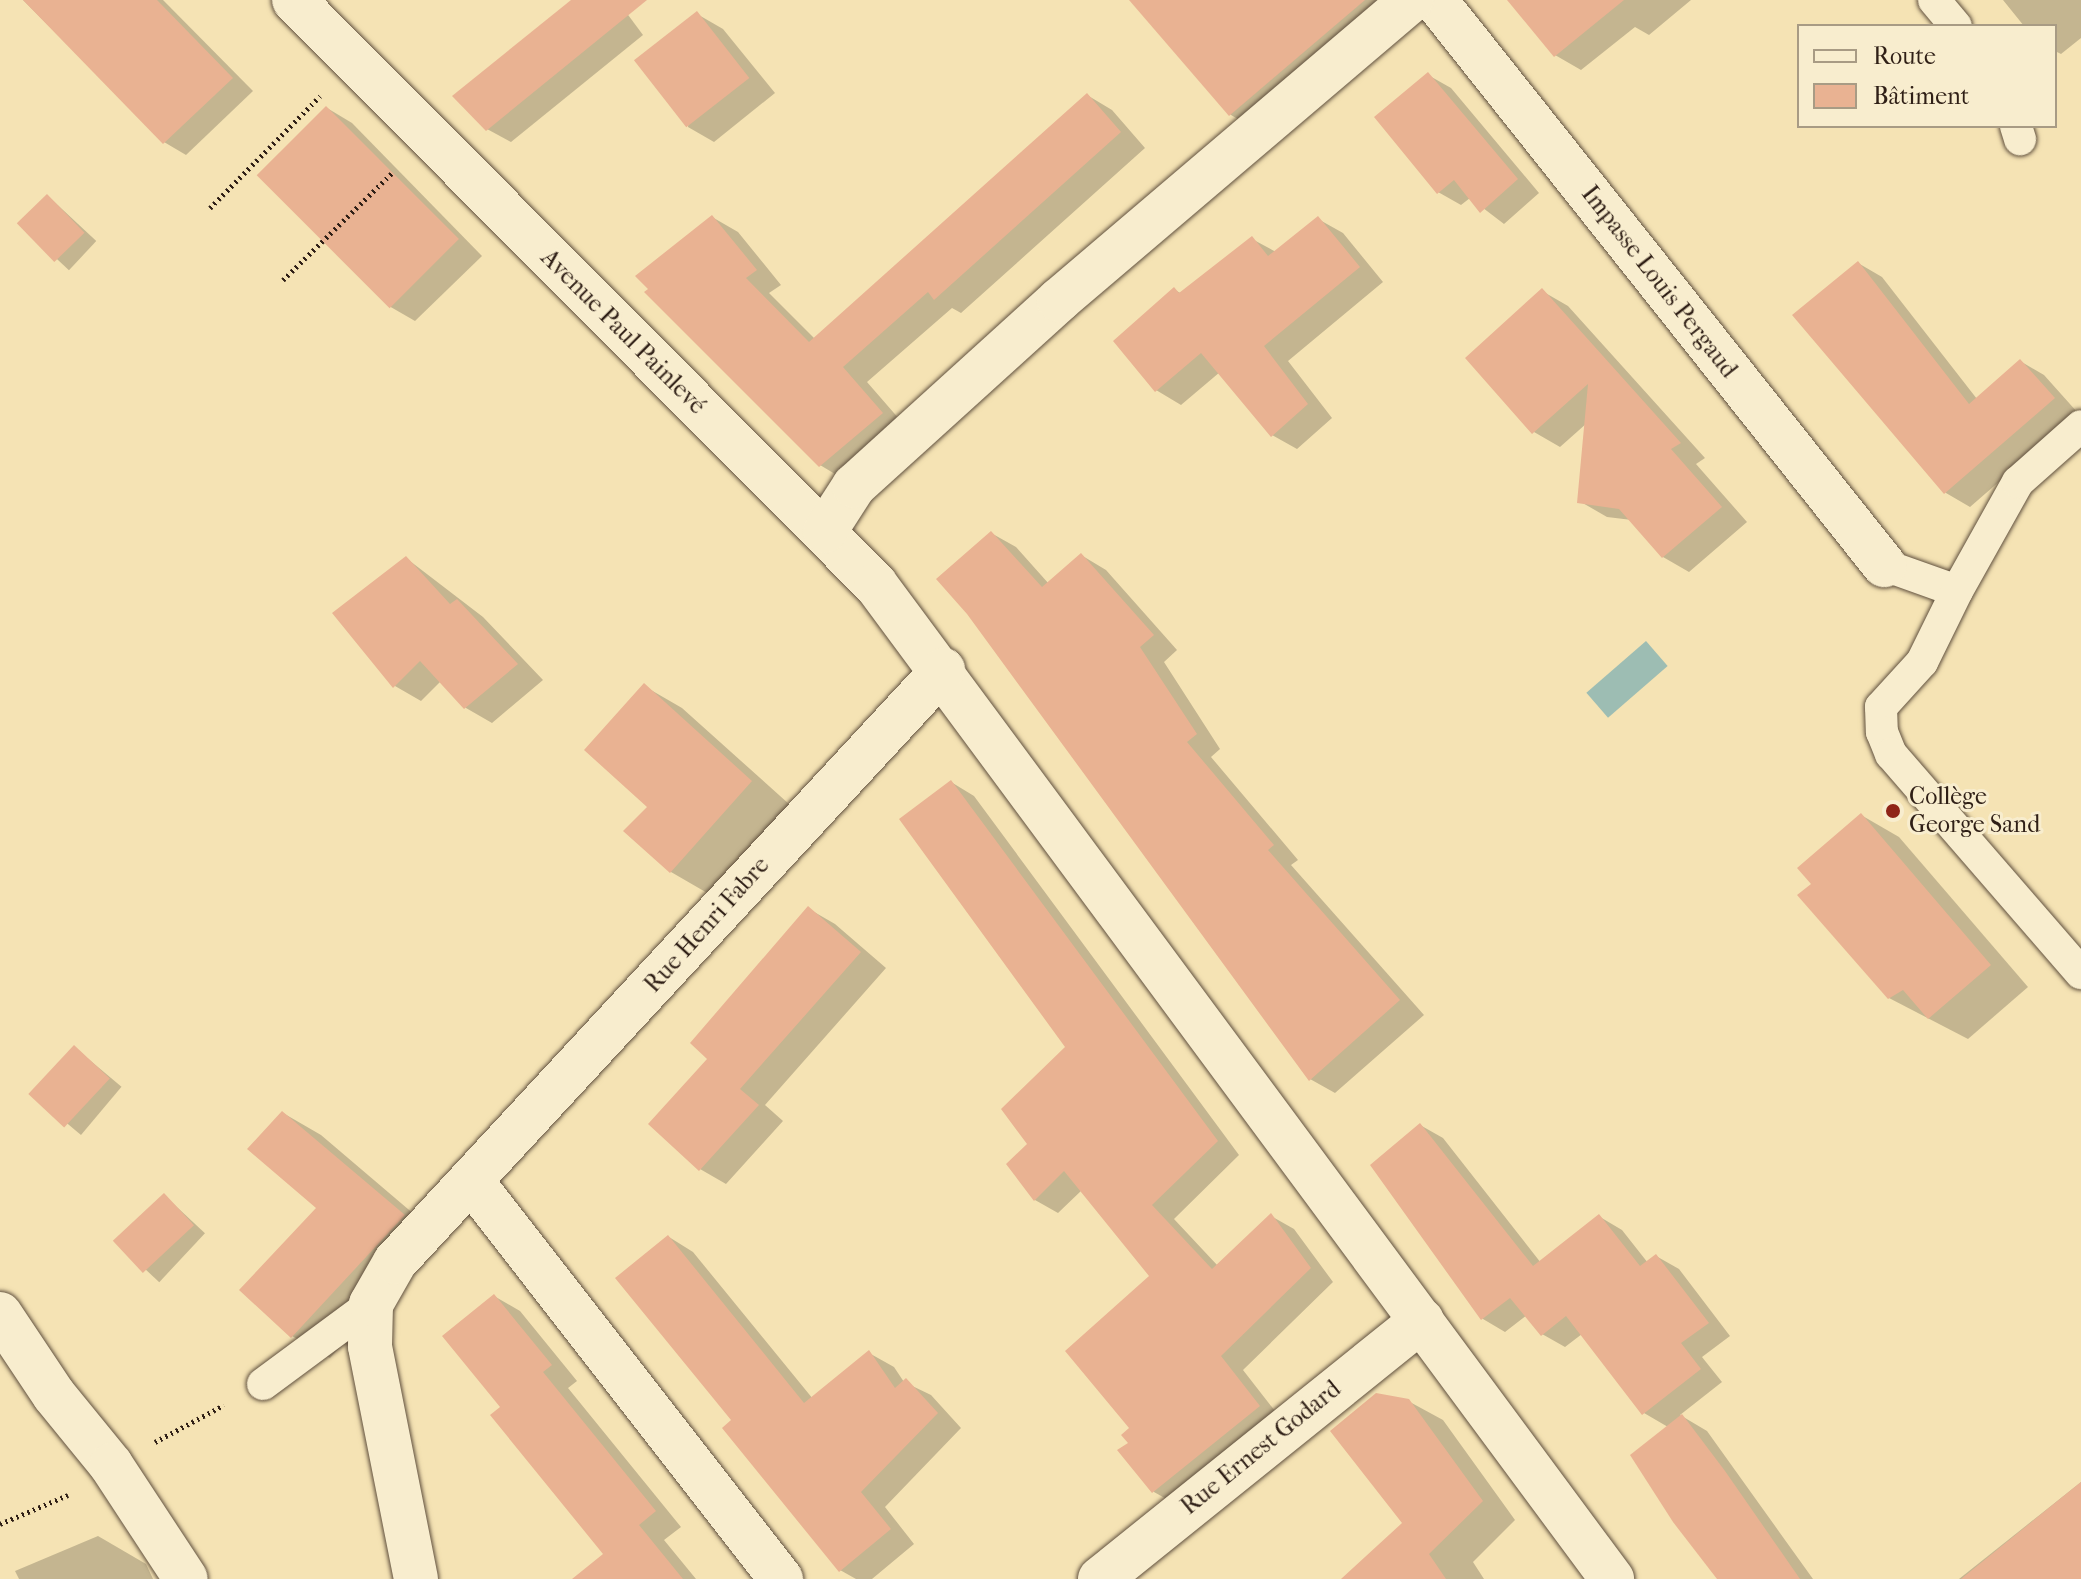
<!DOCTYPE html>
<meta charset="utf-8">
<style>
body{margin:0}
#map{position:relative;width:2081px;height:1579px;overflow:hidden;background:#f5e3b4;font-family:"IM FELL French Canon",serif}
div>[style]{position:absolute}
.water>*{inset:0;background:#9dbdb3;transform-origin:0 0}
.shadow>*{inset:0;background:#0003;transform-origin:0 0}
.building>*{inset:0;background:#e9b292;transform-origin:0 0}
.path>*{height:5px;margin-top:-2.5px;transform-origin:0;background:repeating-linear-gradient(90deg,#2f1f16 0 2px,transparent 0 6px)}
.roads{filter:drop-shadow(0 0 2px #60503e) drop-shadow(0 0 2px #60503e)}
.service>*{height:32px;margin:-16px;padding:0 16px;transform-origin:16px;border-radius:16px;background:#f8edce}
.minor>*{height:44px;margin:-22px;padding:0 22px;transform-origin:22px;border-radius:22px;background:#f8edce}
.dots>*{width:22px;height:22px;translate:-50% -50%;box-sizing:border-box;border:4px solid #f8edce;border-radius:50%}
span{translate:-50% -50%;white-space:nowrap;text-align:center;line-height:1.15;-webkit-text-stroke:6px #f8edce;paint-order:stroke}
.street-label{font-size:24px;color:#2f1f16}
.poi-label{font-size:24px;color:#2f1f16}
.left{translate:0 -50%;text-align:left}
.legend{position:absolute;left:1797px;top:24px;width:260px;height:104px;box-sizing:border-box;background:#f8edce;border:2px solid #a89b84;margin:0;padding:10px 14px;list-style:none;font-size:24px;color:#2f1f16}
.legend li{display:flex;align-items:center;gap:16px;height:40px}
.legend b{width:40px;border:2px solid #a89b84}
</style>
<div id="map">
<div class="water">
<i style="left:1646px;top:641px;width:33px;height:79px;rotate:49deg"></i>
</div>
<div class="shadow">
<i style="clip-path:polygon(23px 0,163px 0,253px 91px,186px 155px,164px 142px)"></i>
<i style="clip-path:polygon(573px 0,617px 0,643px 35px,511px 142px,487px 129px)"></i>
<i style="clip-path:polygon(1131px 0,1377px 0,1392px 18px,1260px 132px,1231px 115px)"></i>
<i style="clip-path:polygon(1513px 0,1691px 0,1649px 35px,1635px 27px,1581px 70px,1555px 55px)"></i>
<i style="clip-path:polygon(2003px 0,2081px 0,2081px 38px,2061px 54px,2055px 51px,2055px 26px,2024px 26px)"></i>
<i style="clip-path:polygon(697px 14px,723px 29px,775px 93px,714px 142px,688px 127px)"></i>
<i style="clip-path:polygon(1428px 75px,1451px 88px,1539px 193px,1504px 224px,1470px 198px,1461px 205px,1438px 192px)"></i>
<i style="clip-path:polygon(1087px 95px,1112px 110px,1145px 148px,961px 313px,952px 308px,867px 382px,907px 428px,845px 480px,820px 465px,712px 217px,738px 232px,781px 285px,769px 293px,815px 339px)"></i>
<i style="clip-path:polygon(327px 108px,352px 123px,482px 256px,415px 321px,389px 306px)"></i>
<i style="left:48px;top:196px;width:66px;height:40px;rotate:43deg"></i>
<i style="clip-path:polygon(1318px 219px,1343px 233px,1383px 282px,1288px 361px,1332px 418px,1297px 449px,1272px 435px,1220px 372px,1181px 405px,1156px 390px,1175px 290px,1182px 294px,1252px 239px,1276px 252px)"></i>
<i style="clip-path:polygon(1858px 263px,1882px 277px,1977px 399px,2020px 361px,2044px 375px,2078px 413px,1970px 507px,1946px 493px,1795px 315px)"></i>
<i style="clip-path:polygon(1542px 291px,1568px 306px,1705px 458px,1696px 464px,1747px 522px,1689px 572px,1663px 557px,1632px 520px,1607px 517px,1581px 502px,1587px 423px,1560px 447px,1534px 432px)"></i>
<i style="clip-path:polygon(991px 533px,1016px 547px,1049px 584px,1081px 555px,1106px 570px,1177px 650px,1164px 662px,1220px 749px,1211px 757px,1298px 860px,1291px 865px,1424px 1015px,1335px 1093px,1310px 1079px)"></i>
<i style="clip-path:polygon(406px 558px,483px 617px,543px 680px,492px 723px,466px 708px,441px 681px,421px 701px,395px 686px)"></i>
<i style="clip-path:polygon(644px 686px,682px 708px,789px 804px,709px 894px,671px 872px,626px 831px,650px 807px)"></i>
<i style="clip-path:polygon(951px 782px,974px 796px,1239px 1155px,1174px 1219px,1218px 1266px,1271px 1216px,1294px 1229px,1333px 1282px,1243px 1370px,1282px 1420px,1177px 1505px,1154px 1492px,1120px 1450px,1131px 1443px,1152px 1276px,1082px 1190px,1058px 1213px,1035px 1200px,1029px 1144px,1068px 1047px)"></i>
<i style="clip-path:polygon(1861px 815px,1899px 837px,2028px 987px,1968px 1039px,1889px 998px,1814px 884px)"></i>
<i style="clip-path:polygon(809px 909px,835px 924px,886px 968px,765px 1105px,783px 1121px,726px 1184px,700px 1169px,709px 1059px)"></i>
<i style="left:74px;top:1047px;width:62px;height:63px;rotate:40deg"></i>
<i style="clip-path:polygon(283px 1113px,321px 1135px,442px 1238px,330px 1358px,292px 1336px,319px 1208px)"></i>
<i style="clip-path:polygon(1420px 1125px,1443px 1138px,1541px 1263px,1600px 1217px,1622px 1230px,1648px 1263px,1656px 1256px,1679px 1269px,1730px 1336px,1702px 1357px,1722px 1382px,1680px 1415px,1707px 1431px,1813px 1579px,1721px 1579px,1668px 1427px,1644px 1413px,1582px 1334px,1565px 1347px,1542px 1334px,1527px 1315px,1505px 1332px,1483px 1319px,1373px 1166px)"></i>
<i style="left:164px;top:1195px;width:56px;height:67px;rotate:43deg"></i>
<i style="clip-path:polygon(669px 1237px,693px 1252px,813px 1399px,869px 1353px,894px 1367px,904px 1382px,931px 1395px,961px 1428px,885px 1507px,914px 1544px,872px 1579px,856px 1579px,840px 1570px,734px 1421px)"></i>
<i style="clip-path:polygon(494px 1296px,520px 1311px,577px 1381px,568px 1388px,681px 1527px,664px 1540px,696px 1579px,599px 1579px,606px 1554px,503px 1407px)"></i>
<i style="clip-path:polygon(1408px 1401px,1443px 1420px,1515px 1520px,1473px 1562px,1484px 1579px,1344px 1579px,1405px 1523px)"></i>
<i style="clip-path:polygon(2081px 1482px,2081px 1579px,1959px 1579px)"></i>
<i style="clip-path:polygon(98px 1536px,146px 1564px,153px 1579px,19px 1579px,15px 1571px)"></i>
</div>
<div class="building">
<i style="clip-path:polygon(23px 0,157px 0,233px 78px,163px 144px)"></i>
<i style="clip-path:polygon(571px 0,647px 0,486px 131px,452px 96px)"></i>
<i style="clip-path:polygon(1129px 0,1365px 0,1229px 116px)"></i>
<i style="clip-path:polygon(1507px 0,1624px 0,1554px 57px)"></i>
<i style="left:697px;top:11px;width:85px;height:80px;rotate:52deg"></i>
<i style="clip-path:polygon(1428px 72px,1518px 179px,1480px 213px,1454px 180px,1437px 194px,1374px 117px)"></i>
<i style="clip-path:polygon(1087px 93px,1121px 132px,934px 300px,928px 292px,843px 367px,883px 413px,819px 467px,644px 292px,648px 289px,635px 276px,712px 215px,757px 270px,746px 278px,809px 342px)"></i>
<i style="left:326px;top:106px;width:188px;height:98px;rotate:45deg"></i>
<i style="left:47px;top:194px;width:54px;height:42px;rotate:46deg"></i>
<i style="clip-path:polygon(1318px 216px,1360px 267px,1264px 346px,1308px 404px,1271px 437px,1201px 353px,1155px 392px,1113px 341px,1174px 287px,1179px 293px,1252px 236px,1268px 256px)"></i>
<i style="clip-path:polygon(1858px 261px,1969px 404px,2020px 359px,2055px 398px,1944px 494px,1792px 315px)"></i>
<i style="clip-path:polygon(1542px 288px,1681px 443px,1671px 449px,1722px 507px,1662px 558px,1619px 509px,1577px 503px,1588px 384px,1532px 434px,1465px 358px)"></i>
<i style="clip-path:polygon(991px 531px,1042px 587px,1081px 553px,1154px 635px,1140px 647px,1197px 734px,1187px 742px,1274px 845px,1268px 850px,1400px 1000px,1309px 1081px,967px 614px,936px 579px)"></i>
<i style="clip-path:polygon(406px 556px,450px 604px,457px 599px,518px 664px,464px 709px,420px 661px,393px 688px,332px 613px)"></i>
<i style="clip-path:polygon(644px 683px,752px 781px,670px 873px,623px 831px,647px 807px,584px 750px)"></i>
<i style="clip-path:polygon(951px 780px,1218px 1141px,1152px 1205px,1212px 1269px,1271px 1213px,1311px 1268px,1221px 1356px,1260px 1406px,1152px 1493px,1117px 1450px,1128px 1443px,1121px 1435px,1129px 1428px,1065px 1351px,1149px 1276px,1064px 1171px,1034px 1201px,1006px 1164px,1027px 1144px,1001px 1109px,1065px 1047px,899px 819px)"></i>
<i style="clip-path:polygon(1861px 813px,1991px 965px,1928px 1019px,1903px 990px,1888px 999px,1797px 895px,1811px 884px,1797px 868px)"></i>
<i style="clip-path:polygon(808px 906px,861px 952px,740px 1089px,759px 1105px,699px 1171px,648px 1124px,707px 1059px,690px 1043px)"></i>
<i style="left:74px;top:1045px;width:49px;height:67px;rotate:43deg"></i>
<i style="clip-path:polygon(282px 1111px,405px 1215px,291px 1338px,239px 1290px,316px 1208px,247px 1149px)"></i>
<i style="clip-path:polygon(1420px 1123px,1533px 1266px,1599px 1214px,1640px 1266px,1656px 1254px,1709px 1323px,1681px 1343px,1701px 1369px,1642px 1415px,1566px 1316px,1541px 1336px,1510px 1298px,1481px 1320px,1370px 1165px)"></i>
<i style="left:164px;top:1193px;width:44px;height:70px;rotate:47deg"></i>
<i style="clip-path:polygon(668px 1235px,804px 1403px,869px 1350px,895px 1388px,906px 1378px,938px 1413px,861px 1492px,891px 1529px,839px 1572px,722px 1428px,731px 1420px,615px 1278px)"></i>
<i style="clip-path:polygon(494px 1294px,552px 1365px,543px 1372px,656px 1511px,639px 1525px,683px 1579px,572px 1579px,603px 1554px,490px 1415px,500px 1407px,442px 1336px)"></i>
<i style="clip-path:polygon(1376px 1393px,1409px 1399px,1483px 1501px,1429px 1554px,1446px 1579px,1341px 1579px,1402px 1523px,1330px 1431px)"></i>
<i style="clip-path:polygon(1682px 1414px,1725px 1471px,1800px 1579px,1717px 1579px,1673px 1522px,1630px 1455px)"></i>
<i style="clip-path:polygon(2081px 1482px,2081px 1579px,1961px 1579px)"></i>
</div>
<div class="path">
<i style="left:210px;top:208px;width:157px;rotate:-45.5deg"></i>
<i style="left:283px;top:280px;width:156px;rotate:-44.5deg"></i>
<i style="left:155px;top:1442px;width:78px;rotate:-28.2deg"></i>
<i style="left:0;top:1524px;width:74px;rotate:-23.1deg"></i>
</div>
<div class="roads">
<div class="service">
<i style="left:1934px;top:0;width:34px;rotate:50deg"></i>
<i style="left:2016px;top:126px;width:14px;rotate:73deg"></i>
<i style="left:1884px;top:565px;width:77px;rotate:19.6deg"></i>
<i style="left:1957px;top:591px;width:125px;rotate:-60.8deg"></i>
<i style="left:2018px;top:482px;width:84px;rotate:-41.6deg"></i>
<i style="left:1957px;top:591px;width:79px;rotate:116.2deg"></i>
<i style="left:1922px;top:662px;width:61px;rotate:132.3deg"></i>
<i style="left:1881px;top:707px;width:25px;rotate:88deg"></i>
<i style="left:1882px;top:732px;width:24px;rotate:68deg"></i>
<i style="left:1891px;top:754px;width:290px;rotate:49.1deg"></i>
<i style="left:263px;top:1384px;width:134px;rotate:-36.5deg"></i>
</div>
<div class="minor">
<i style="left:294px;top:0;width:825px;rotate:45.15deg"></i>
<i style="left:876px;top:585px;width:1237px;rotate:53.48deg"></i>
<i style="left:1435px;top:0;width:722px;rotate:51.53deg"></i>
<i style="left:825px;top:531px;width:54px;rotate:-57.2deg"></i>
<i style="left:854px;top:486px;width:277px;rotate:-42.2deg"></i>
<i style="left:1059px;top:300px;width:463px;rotate:-40.4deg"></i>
<i style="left:473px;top:1183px;width:502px;rotate:52.13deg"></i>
<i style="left:0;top:1314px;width:97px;rotate:56.3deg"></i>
<i style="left:54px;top:1395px;width:90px;rotate:50.8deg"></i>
<i style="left:111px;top:1465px;width:136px;rotate:56.7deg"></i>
<i style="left:416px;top:1579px;width:237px;rotate:-101.2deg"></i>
<i style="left:370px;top:1346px;width:42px;rotate:-88.6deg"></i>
<i style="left:371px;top:1304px;width:48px;rotate:-60.3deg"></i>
<i style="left:395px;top:1262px;width:807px;rotate:-47.21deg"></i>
<i style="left:1100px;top:1579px;width:413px;rotate:-38.8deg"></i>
</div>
</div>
<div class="dots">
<i style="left:1893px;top:811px;background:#8f2418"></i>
</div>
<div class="street-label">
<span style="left:1659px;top:282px;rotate:52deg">Impasse Louis Pergaud</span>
<span style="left:623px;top:332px;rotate:45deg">Avenue Paul Painlevé</span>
<span style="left:707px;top:925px;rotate:-48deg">Rue Henri Fabre</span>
<span style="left:1261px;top:1448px;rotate:-39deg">Rue Ernest Godard</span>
</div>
<div class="poi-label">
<span class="left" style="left:1909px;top:811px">Collège<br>George Sand</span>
</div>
<ul class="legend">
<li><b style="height:10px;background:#f8edce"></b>Route</li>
<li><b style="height:22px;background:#e9b292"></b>Bâtiment</li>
</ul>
</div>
